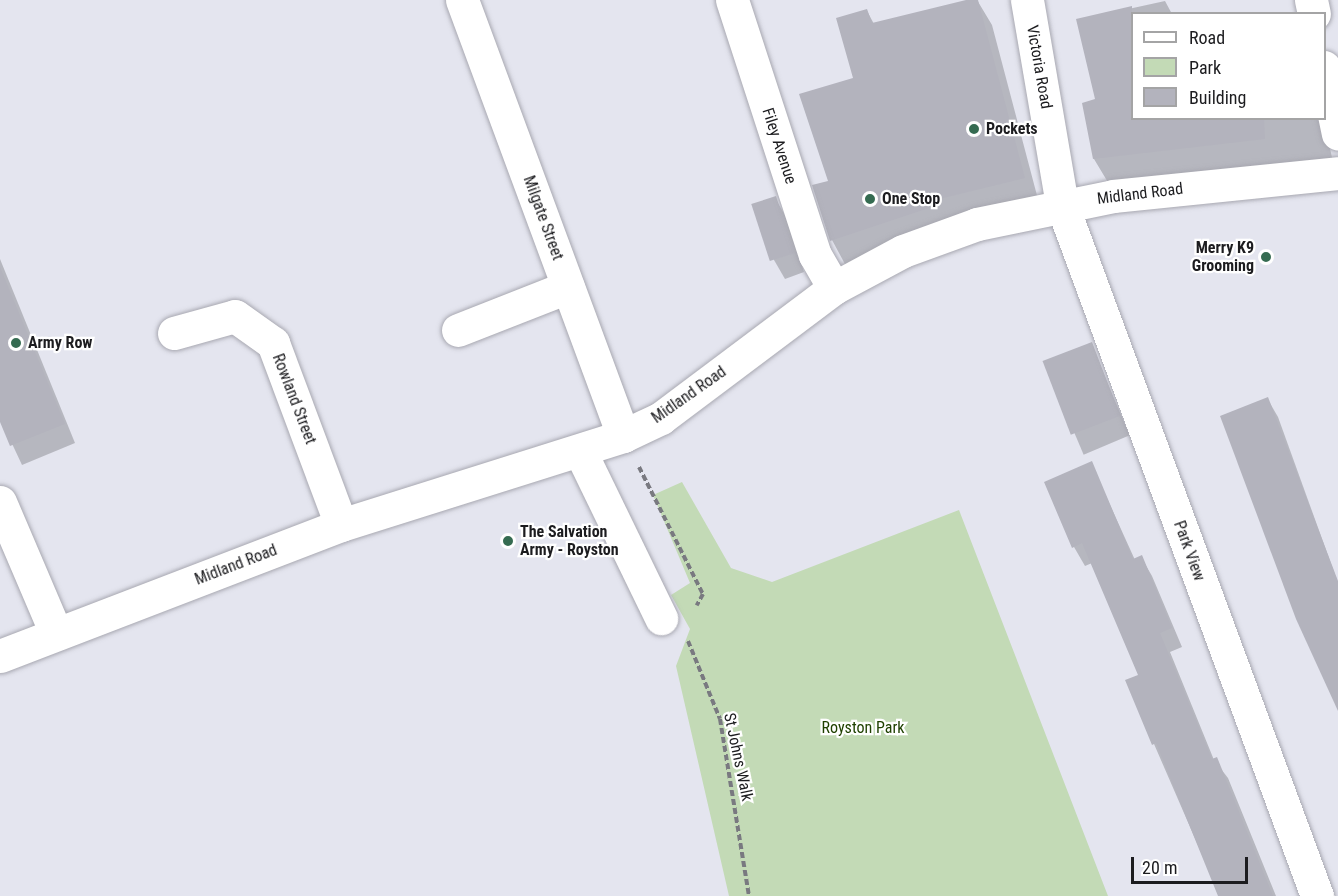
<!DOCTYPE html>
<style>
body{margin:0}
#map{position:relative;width:1338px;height:896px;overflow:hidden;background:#e4e5ef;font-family:"Roboto Condensed",sans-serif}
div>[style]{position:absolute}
.green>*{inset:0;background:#c3dab6}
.shadow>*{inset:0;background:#0003;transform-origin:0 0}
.building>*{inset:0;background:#b3b3bd;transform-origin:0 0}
.path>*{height:4px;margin-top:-2px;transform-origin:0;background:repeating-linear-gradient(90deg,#797980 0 6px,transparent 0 9px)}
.roads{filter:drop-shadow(0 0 2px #a8a8b1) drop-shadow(0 0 2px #a8a8b1)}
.minor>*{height:33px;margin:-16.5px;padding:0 16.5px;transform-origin:16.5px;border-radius:16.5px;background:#fff}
.major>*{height:33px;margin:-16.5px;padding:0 16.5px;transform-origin:16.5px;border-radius:16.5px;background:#fff}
.dots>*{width:16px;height:16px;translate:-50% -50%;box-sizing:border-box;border:3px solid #fff;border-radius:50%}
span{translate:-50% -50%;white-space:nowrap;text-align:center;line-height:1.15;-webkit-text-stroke:4.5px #fff;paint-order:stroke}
.street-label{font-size:16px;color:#1c1c1f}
.poi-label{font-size:16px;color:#1c1c1f;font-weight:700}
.left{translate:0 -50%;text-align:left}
.right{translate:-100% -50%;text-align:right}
.park-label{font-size:16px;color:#1f4100}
.legend{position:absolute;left:1131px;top:12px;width:195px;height:108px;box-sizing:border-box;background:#fff;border:2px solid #a4a4a5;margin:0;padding:8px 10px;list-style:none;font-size:18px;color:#1c1c1f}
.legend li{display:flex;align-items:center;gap:12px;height:30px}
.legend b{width:30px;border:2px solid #a4a4a5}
.scale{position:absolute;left:1131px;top:857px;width:117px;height:27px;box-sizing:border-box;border:3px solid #1c1c1f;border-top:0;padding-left:8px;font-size:18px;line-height:21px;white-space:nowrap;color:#1c1c1f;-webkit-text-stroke:4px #fff;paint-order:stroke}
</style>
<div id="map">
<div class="green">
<i style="clip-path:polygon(682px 482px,731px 568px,772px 582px,959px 510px,1108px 896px,729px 896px,676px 666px,690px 629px,671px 595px,690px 583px,653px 495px)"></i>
</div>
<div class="shadow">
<i style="clip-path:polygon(977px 0,992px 25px,1039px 203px,846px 266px,832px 240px,830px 182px,855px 79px,867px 11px,874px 24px)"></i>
<i style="clip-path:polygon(1165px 1px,1172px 14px,1132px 14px,1132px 118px,1318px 118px,1327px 135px,1333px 162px,1109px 184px,1094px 159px,1096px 100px,1078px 20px)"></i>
<i style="clip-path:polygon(775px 198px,786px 217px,804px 272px,785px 279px,774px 260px)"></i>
<i style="clip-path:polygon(0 259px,75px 443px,22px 465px,0 418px)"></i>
<i style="left:1091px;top:344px;width:99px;height:50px;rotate:67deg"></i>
<i style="clip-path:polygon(1267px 398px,1278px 417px,1338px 583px,1338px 707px)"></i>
<i style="clip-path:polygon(1091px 463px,1135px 560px,1141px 557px,1152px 576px,1182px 647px,1170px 652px,1214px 760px,1228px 778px,1276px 896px,1220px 896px,1154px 744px,1127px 681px,1140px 676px,1092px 563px,1085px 566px,1074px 547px)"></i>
</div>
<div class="building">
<i style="clip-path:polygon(966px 0,978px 0,1025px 178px,927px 202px,929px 208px,830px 241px,812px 185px,828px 181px,799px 94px,853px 78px,836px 18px,867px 9px,872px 23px)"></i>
<i style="clip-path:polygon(1132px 6px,1132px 118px,1264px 118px,1265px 139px,1093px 159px,1082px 103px,1095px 99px,1076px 19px)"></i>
<i style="left:776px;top:196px;width:60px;height:26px;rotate:72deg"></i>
<i style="clip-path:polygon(0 267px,65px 424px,10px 446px,0 422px)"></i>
<i style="left:1092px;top:342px;width:79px;height:53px;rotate:69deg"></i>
<i style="clip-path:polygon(1268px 397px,1338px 581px,1338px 711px,1296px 619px,1220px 416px)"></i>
<i style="clip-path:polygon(1092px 461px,1133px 559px,1142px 555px,1172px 628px,1160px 633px,1212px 759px,1217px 757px,1273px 896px,1218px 896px,1156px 743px,1152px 745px,1125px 680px,1138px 675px,1082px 543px,1072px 548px,1044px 482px)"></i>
</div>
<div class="path">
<i style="left:639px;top:467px;width:142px;rotate:63.3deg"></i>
<i style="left:703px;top:594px;width:13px;rotate:119deg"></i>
<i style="left:688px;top:641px;width:84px;rotate:67.7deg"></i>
<i style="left:720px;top:719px;width:179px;rotate:80.7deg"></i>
</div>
<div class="roads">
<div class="minor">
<i style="left:462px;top:0;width:465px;rotate:69.7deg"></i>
<i style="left:732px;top:0;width:268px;rotate:72deg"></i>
<i style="left:815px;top:255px;width:38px;rotate:60deg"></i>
<i style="left:1027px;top:0;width:208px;rotate:80.3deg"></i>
<i style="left:1062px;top:205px;width:737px;rotate:69.74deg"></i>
<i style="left:1311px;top:0;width:14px;rotate:78deg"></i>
<i style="left:1324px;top:67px;width:68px;rotate:78.2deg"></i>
<i style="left:458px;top:330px;width:118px;rotate:-21.4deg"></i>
<i style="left:174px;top:333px;width:63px;rotate:-15.6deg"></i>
<i style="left:235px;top:316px;width:47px;rotate:35.4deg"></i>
<i style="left:273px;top:343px;width:194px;rotate:69.5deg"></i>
<i style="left:580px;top:451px;width:186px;rotate:64.1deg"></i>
<i style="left:0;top:502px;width:142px;rotate:66.9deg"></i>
</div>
<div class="major">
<i style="left:0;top:656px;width:365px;rotate:-21deg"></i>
<i style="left:341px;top:525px;width:296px;rotate:-17.5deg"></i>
<i style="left:623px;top:436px;width:42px;rotate:-25.3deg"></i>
<i style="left:661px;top:418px;width:216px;rotate:-36.9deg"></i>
<i style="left:834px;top:288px;width:78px;rotate:-28.2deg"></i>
<i style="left:903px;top:251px;width:79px;rotate:-20deg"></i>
<i style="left:977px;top:224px;width:139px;rotate:-11.6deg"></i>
<i style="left:1113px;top:196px;width:226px;rotate:-5.8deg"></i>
</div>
</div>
<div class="dots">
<i style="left:974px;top:129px;background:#356b51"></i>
<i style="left:870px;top:199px;background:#356b51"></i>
<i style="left:1266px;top:257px;background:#356b51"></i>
<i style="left:16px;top:343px;background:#356b51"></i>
<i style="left:508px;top:541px;background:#356b51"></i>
</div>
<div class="street-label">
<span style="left:1039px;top:67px;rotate:80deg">Victoria Road</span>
<span style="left:779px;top:146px;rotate:72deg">Filey Avenue</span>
<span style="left:1140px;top:194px;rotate:-7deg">Midland Road</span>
<span style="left:543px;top:218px;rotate:70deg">Milgate Street</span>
<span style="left:689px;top:395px;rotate:-35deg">Midland Road</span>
<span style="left:294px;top:399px;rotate:69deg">Rowland Street</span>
<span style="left:1189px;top:551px;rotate:70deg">Park View</span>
<span style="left:236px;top:565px;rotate:-21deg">Midland Road</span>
<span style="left:738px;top:757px;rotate:78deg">St Johns Walk</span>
</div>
<div class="poi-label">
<span class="left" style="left:986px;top:129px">Pockets</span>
<span class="left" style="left:882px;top:199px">One Stop</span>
<span class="right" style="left:1254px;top:257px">Merry K9<br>Grooming</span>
<span class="left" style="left:28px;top:343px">Army Row</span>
<span class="left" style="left:520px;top:541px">The Salvation<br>Army - Royston</span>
</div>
<div class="park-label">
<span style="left:863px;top:728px">Royston Park</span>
</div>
<ul class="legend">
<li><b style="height:8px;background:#fff"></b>Road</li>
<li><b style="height:16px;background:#c3dab6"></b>Park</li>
<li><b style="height:16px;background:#b3b3bd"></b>Building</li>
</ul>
<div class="scale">20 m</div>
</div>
